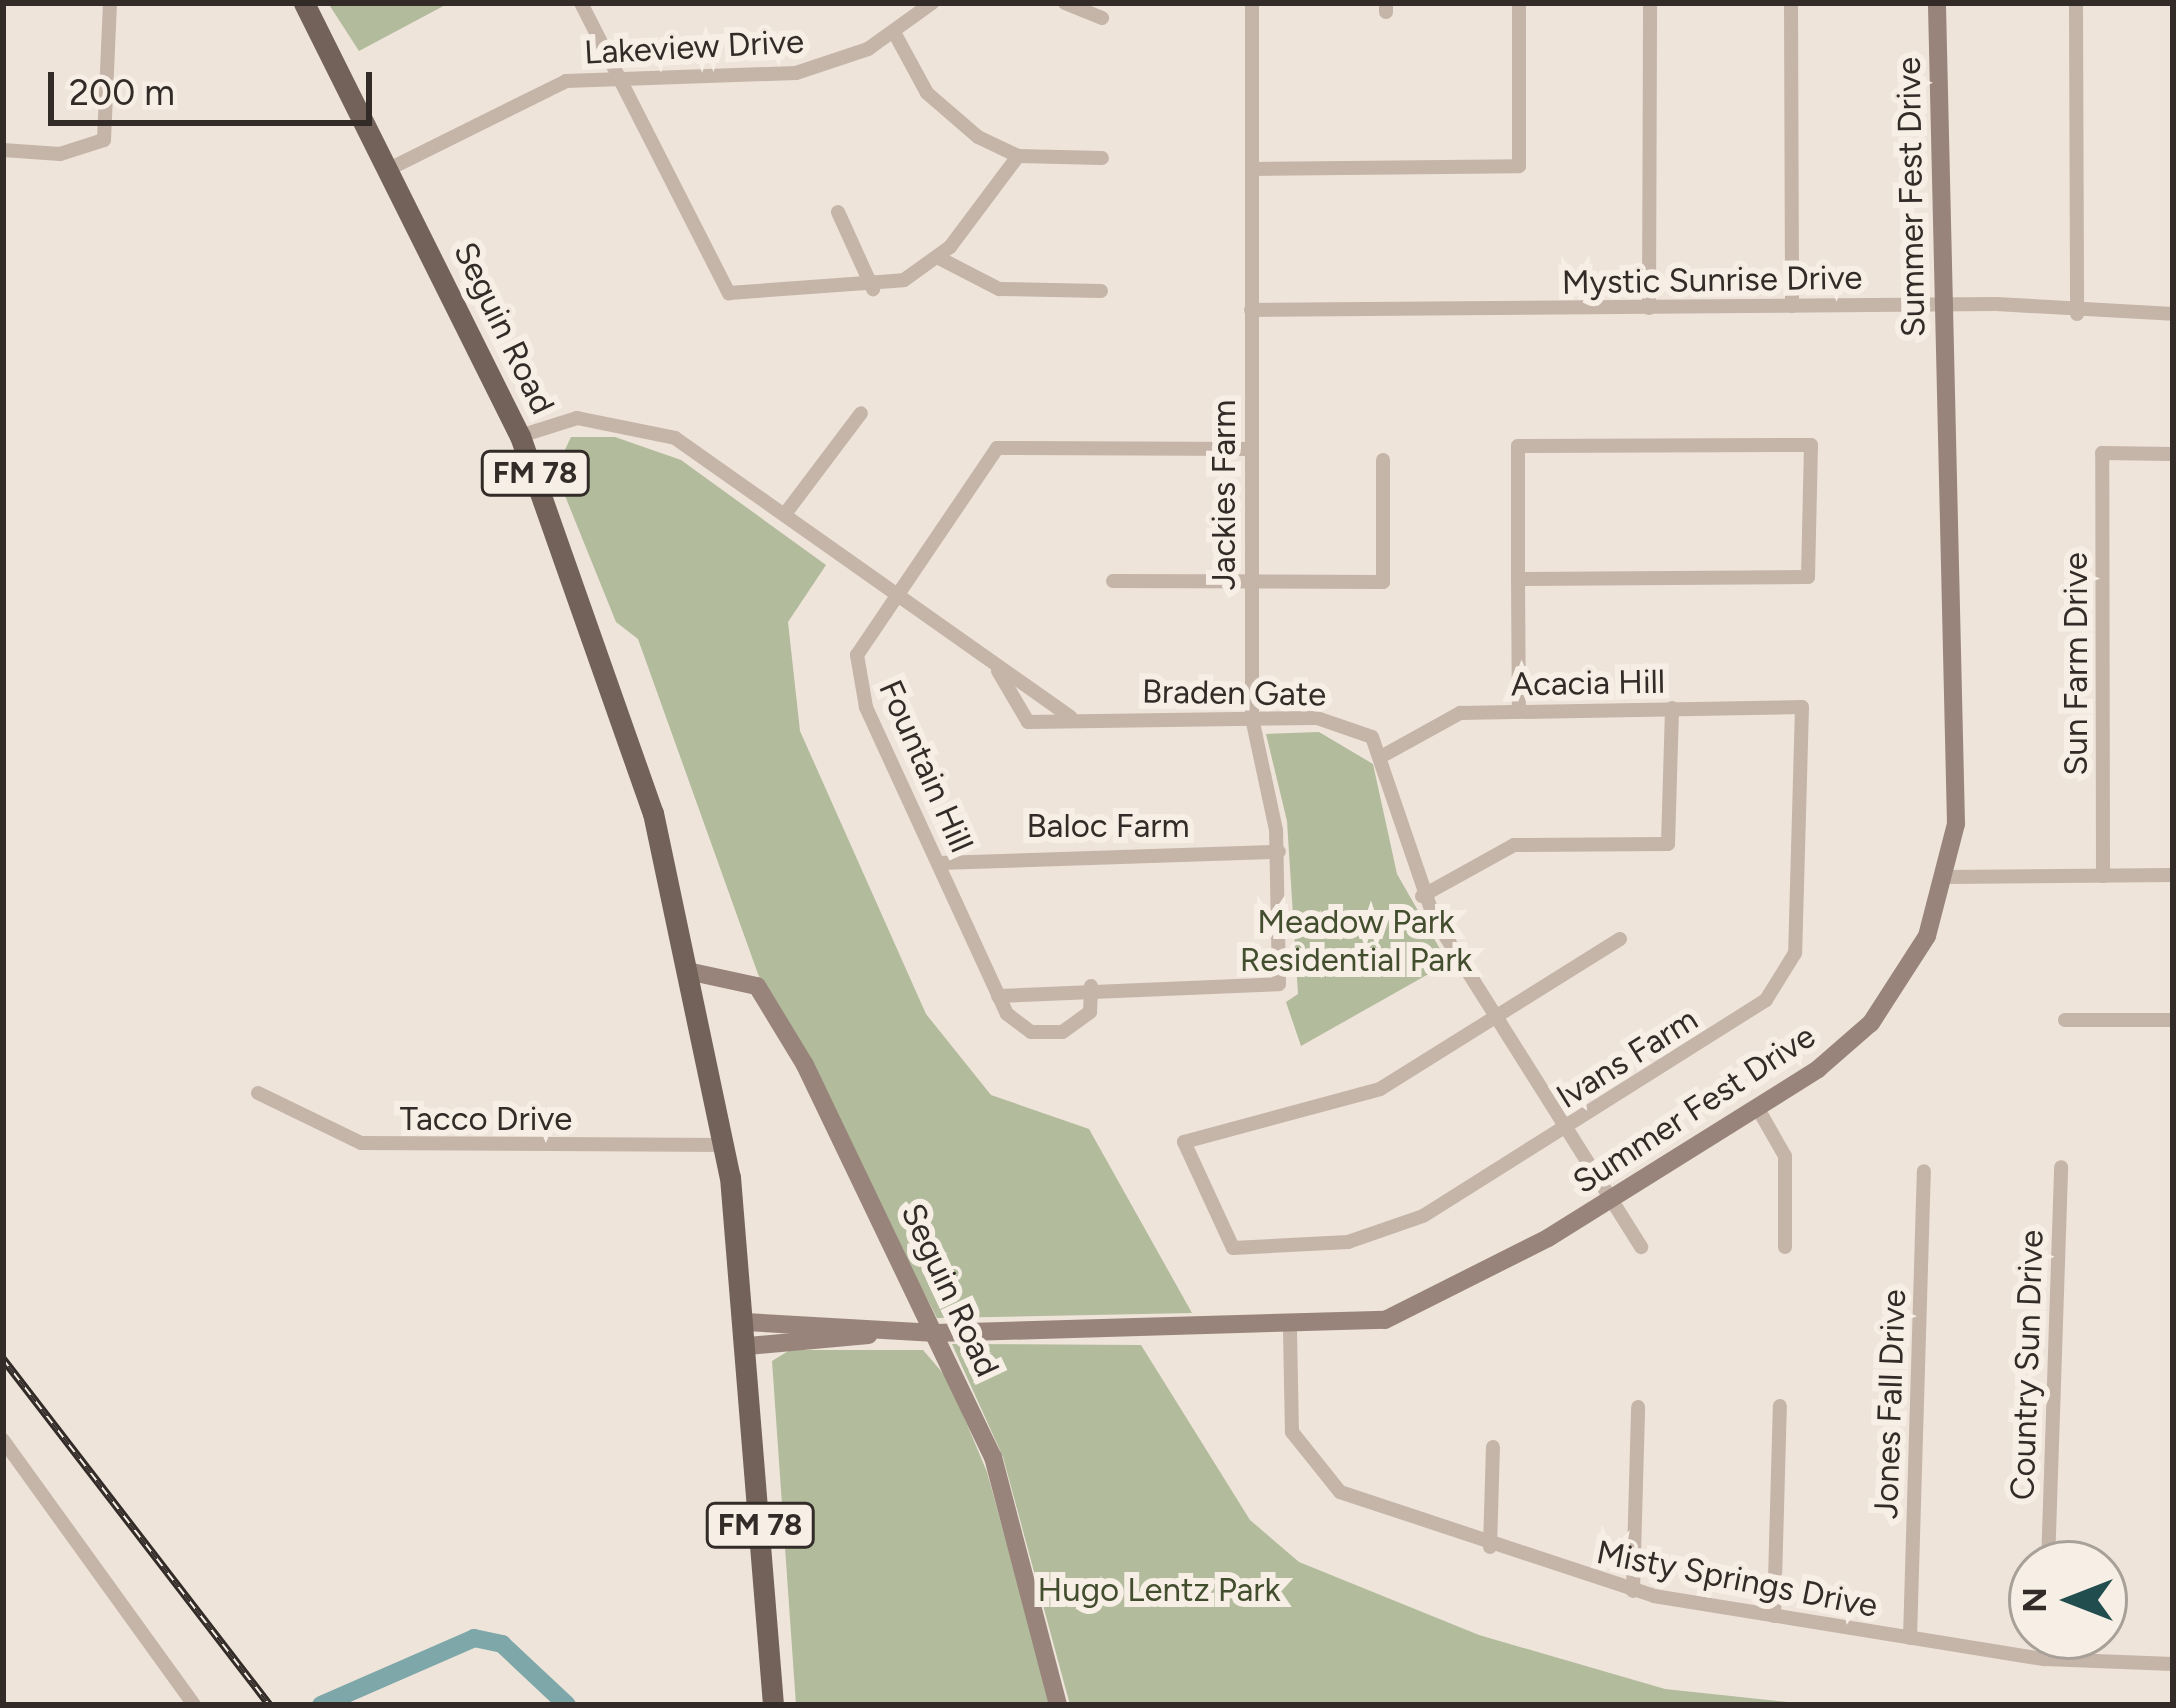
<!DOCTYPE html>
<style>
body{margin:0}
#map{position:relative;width:2176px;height:1708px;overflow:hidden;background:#eee4da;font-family:Figtree,sans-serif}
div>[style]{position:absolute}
.green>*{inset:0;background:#b2bb9c}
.river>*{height:18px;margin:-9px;padding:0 9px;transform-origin:9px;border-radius:9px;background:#7da7a8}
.street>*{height:14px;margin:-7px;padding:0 7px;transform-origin:7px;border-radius:7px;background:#c5b4a8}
.secondary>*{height:18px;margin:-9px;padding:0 9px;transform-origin:9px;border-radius:9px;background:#98847a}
.primary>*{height:21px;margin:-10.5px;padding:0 10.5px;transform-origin:10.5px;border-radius:10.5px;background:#73625a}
.rail>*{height:8px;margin-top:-4px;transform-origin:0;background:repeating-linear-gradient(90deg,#f7efe6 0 9px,#322b27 0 18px);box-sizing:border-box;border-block:3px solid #322b27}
span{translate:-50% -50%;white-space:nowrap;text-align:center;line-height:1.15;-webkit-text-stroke:12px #f7efe6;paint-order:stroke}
.shield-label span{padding:3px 9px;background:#f7efe6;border:3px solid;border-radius:9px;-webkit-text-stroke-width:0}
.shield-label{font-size:30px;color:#322b27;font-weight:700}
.street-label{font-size:33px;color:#322b27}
.park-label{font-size:33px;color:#434e2e}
.frame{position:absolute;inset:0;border:6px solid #322b27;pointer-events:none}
.north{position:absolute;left:2008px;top:1540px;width:120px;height:120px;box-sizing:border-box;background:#f7efe6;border:3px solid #a8a19a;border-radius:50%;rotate:270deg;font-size:33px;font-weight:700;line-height:48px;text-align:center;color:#322b27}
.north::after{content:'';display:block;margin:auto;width:42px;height:54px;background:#224d4f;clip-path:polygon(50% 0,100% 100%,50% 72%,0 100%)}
.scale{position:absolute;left:48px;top:72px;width:324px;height:54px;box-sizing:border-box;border:6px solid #322b27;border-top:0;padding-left:15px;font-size:36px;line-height:42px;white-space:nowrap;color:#322b27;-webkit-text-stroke:9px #f7efe6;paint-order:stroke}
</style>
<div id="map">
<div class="green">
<i style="clip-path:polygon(328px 3px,449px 3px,359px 51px)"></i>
<i style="clip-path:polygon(571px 437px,615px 437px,681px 460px,826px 565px,788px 622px,800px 731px,926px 1014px,991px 1095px,1089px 1129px,1192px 1313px,937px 1318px,758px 974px,638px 639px,616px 622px,555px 471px)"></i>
<i style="clip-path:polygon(1319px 732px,1373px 764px,1397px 874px,1448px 963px,1301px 1046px,1286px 1002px,1298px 994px,1287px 821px,1266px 734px)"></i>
<i style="clip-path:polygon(952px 1344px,1141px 1345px,1250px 1520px,1299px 1562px,1479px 1635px,1665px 1689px,1815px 1705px,1070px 1705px,1003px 1457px)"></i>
<i style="clip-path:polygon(790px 1350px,923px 1350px,948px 1379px,987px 1472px,1051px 1705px,796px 1705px,772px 1361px)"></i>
</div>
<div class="river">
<i style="left:321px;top:1705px;width:167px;rotate:-23.6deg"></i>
<i style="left:474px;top:1638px;width:29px;rotate:12deg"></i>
<i style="left:502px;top:1644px;width:89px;rotate:43.2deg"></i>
</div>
<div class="street">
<i style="left:581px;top:3px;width:326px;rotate:63deg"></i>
<i style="left:729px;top:293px;width:175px;rotate:-4.2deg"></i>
<i style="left:904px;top:280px;width:57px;rotate:-35.7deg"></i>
<i style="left:950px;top:247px;width:114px;rotate:-53.2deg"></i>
<i style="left:1065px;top:3px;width:40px;rotate:22deg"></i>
<i style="left:1791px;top:3px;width:303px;rotate:89.8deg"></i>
<i style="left:2076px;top:3px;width:311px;rotate:89.8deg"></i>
<i style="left:1386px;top:12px;width:9px;rotate:-90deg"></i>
<i style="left:895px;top:34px;width:67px;rotate:61.5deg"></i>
<i style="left:927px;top:93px;width:67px;rotate:40.8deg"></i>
<i style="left:978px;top:137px;width:44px;rotate:25.4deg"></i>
<i style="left:1018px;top:156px;width:84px;rotate:1.4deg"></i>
<i style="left:3px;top:150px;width:57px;rotate:4deg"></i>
<i style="left:60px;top:154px;width:46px;rotate:-17.7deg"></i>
<i style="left:104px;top:140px;width:137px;rotate:-87.5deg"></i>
<i style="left:389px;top:169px;width:198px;rotate:-26.4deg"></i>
<i style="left:566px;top:81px;width:230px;rotate:-2deg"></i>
<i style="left:796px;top:73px;width:76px;rotate:-18.4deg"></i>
<i style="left:868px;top:49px;width:79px;rotate:-35.7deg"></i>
<i style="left:1252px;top:169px;width:267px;rotate:-0.6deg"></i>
<i style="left:1519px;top:166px;width:163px;rotate:-90deg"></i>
<i style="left:838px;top:212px;width:85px;rotate:65.6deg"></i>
<i style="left:939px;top:258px;width:68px;rotate:27.3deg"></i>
<i style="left:999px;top:289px;width:102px;rotate:1.1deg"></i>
<i style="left:1649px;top:308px;width:305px;rotate:-89.8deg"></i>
<i style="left:1251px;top:310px;width:745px;rotate:-0.46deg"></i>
<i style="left:1996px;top:304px;width:177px;rotate:3.2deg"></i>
<i style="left:520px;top:436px;width:60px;rotate:-17.5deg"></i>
<i style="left:577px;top:418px;width:100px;rotate:11.5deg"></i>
<i style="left:675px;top:438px;width:484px;rotate:35.2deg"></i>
<i style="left:785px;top:514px;width:126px;rotate:-53deg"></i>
<i style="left:1518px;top:579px;width:290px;rotate:-0.4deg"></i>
<i style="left:1808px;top:577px;width:132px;rotate:-88.7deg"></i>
<i style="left:1811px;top:445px;width:293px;rotate:179.8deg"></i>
<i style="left:1518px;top:446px;width:133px;rotate:90deg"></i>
<i style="left:1518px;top:579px;width:131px;rotate:89.6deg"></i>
<i style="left:1113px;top:581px;width:270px;rotate:0.2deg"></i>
<i style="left:1383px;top:582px;width:122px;rotate:-90deg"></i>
<i style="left:998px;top:671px;width:59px;rotate:59.5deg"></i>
<i style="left:1028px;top:722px;width:289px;rotate:-0.8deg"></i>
<i style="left:1317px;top:718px;width:58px;rotate:19.1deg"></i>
<i style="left:1372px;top:737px;width:191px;rotate:71.1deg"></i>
<i style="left:1434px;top:918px;width:389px;rotate:57.8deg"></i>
<i style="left:1386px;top:754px;width:85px;rotate:-29deg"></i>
<i style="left:1460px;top:713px;width:342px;rotate:-1deg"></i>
<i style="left:1802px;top:707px;width:246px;rotate:91.6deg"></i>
<i style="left:1795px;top:953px;width:55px;rotate:121.7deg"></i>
<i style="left:1766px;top:1000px;width:405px;rotate:147.8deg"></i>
<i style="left:1423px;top:1216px;width:79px;rotate:160.9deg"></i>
<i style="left:1348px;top:1242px;width:115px;rotate:177deg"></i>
<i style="left:1233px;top:1248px;width:117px;rotate:-114.8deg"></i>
<i style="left:1184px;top:1142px;width:203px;rotate:-15.1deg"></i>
<i style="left:1380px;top:1089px;width:283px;rotate:-32deg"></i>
<i style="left:939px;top:863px;width:340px;rotate:-1.9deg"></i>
<i style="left:2103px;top:876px;width:423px;rotate:-90.1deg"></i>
<i style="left:2102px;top:453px;width:71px;rotate:0.8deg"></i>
<i style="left:1947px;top:877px;width:226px;rotate:-0.5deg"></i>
<i style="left:1422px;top:896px;width:105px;rotate:-29deg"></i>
<i style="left:1514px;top:845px;width:154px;rotate:-0.4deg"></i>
<i style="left:1668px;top:844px;width:136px;rotate:-88.3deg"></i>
<i style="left:1091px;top:986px;width:26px;rotate:92deg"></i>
<i style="left:1090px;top:1012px;width:34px;rotate:144deg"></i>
<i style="left:1062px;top:1032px;width:31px;rotate:180deg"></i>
<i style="left:1031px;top:1032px;width:30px;rotate:-143deg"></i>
<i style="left:1007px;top:1014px;width:338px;rotate:-114.7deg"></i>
<i style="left:866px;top:707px;width:53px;rotate:-99.8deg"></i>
<i style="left:857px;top:655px;width:250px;rotate:-55.9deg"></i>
<i style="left:997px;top:448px;width:254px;rotate:0.2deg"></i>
<i style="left:998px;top:996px;width:281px;rotate:-2.4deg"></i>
<i style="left:1279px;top:984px;width:154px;rotate:-91.1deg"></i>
<i style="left:1276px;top:830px;width:115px;rotate:-102.1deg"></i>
<i style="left:1252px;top:718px;width:715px;rotate:-90deg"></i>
<i style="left:2065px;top:1020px;width:108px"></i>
<i style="left:258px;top:1093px;width:114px;rotate:25.9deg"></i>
<i style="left:361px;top:1143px;width:364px;rotate:0.3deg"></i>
<i style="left:1757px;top:1107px;width:56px;rotate:60.3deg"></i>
<i style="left:1785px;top:1156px;width:91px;rotate:90deg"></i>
<i style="left:1290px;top:1330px;width:102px;rotate:88.9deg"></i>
<i style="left:1292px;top:1432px;width:77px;rotate:51.3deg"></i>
<i style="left:1340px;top:1492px;width:331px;rotate:18.3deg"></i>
<i style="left:1654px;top:1596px;width:396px;rotate:9.2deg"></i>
<i style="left:2045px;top:1659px;width:128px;rotate:2.2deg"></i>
<i style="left:3px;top:1440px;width:327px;rotate:54.2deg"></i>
<i style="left:1490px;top:1547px;width:100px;rotate:-88.3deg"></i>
<i style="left:2048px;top:1564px;width:397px;rotate:-88.1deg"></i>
<i style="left:1633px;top:1591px;width:184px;rotate:-88.4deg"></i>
<i style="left:1774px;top:1616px;width:210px;rotate:-88.4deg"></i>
<i style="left:1910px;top:1638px;width:467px;rotate:-88.3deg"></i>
<i style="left:2045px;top:1659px;width:23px;rotate:-88deg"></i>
</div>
<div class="secondary">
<i style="left:692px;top:972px;width:66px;rotate:12.2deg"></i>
<i style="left:757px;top:986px;width:92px;rotate:58.7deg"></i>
<i style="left:805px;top:1065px;width:435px;rotate:64.4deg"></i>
<i style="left:993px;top:1457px;width:256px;rotate:75.3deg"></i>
<i style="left:746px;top:1322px;width:190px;rotate:3.3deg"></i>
<i style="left:936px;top:1333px;width:449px;rotate:-1.7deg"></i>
<i style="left:1385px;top:1320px;width:182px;rotate:-26.7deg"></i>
<i style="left:1548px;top:1238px;width:319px;rotate:-32deg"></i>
<i style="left:1818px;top:1069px;width:70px;rotate:-41deg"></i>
<i style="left:1871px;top:1023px;width:103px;rotate:-57.2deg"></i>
<i style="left:1927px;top:936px;width:116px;rotate:-75.5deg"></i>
<i style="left:1956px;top:824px;width:821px;rotate:-91.33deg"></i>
<i style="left:748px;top:1346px;width:121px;rotate:-5.2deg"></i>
</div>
<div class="primary">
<i style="left:304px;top:3px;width:484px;rotate:63.5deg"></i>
<i style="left:520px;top:436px;width:400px;rotate:70.6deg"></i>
<i style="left:653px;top:813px;width:372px;rotate:78.1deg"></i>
<i style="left:730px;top:1177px;width:530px;rotate:85.34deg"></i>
</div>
<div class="rail">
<i style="left:3px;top:1359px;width:436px;rotate:52.4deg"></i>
</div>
<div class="shield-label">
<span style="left:535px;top:473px">FM 78</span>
<span style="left:760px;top:1525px">FM 78</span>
</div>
<div class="street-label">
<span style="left:694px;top:47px;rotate:-3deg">Lakeview Drive</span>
<span style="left:1911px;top:197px;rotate:-91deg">Summer Fest Drive</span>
<span style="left:1712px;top:280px;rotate:-1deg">Mystic Sunrise Drive</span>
<span style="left:504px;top:328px;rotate:64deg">Seguin Road</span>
<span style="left:1224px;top:495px;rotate:-90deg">Jackies Farm</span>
<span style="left:2076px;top:664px;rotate:-90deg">Sun Farm Drive</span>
<span style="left:1588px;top:683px;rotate:-1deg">Acacia Hill</span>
<span style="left:1234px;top:693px;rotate:1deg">Braden Gate</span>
<span style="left:926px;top:766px;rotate:66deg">Fountain Hill</span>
<span style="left:1108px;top:826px">Baloc Farm</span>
<span style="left:1627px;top:1058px;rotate:-32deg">Ivans Farm</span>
<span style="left:1694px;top:1109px;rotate:-33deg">Summer Fest Drive</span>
<span style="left:486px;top:1119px">Tacco Drive</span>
<span style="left:950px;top:1290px;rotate:65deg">Seguin Road</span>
<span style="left:2027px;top:1365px;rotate:-88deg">Country Sun Drive</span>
<span style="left:1890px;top:1404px;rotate:-88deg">Jones Fall Drive</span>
<span style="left:1737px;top:1579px;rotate:11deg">Misty Springs Drive</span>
</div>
<div class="park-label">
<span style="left:1356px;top:941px">Meadow Park<br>Residential Park</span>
<span style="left:1159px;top:1590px">Hugo Lentz Park</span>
</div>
<div class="frame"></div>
<div class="north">N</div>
<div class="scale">200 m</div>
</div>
